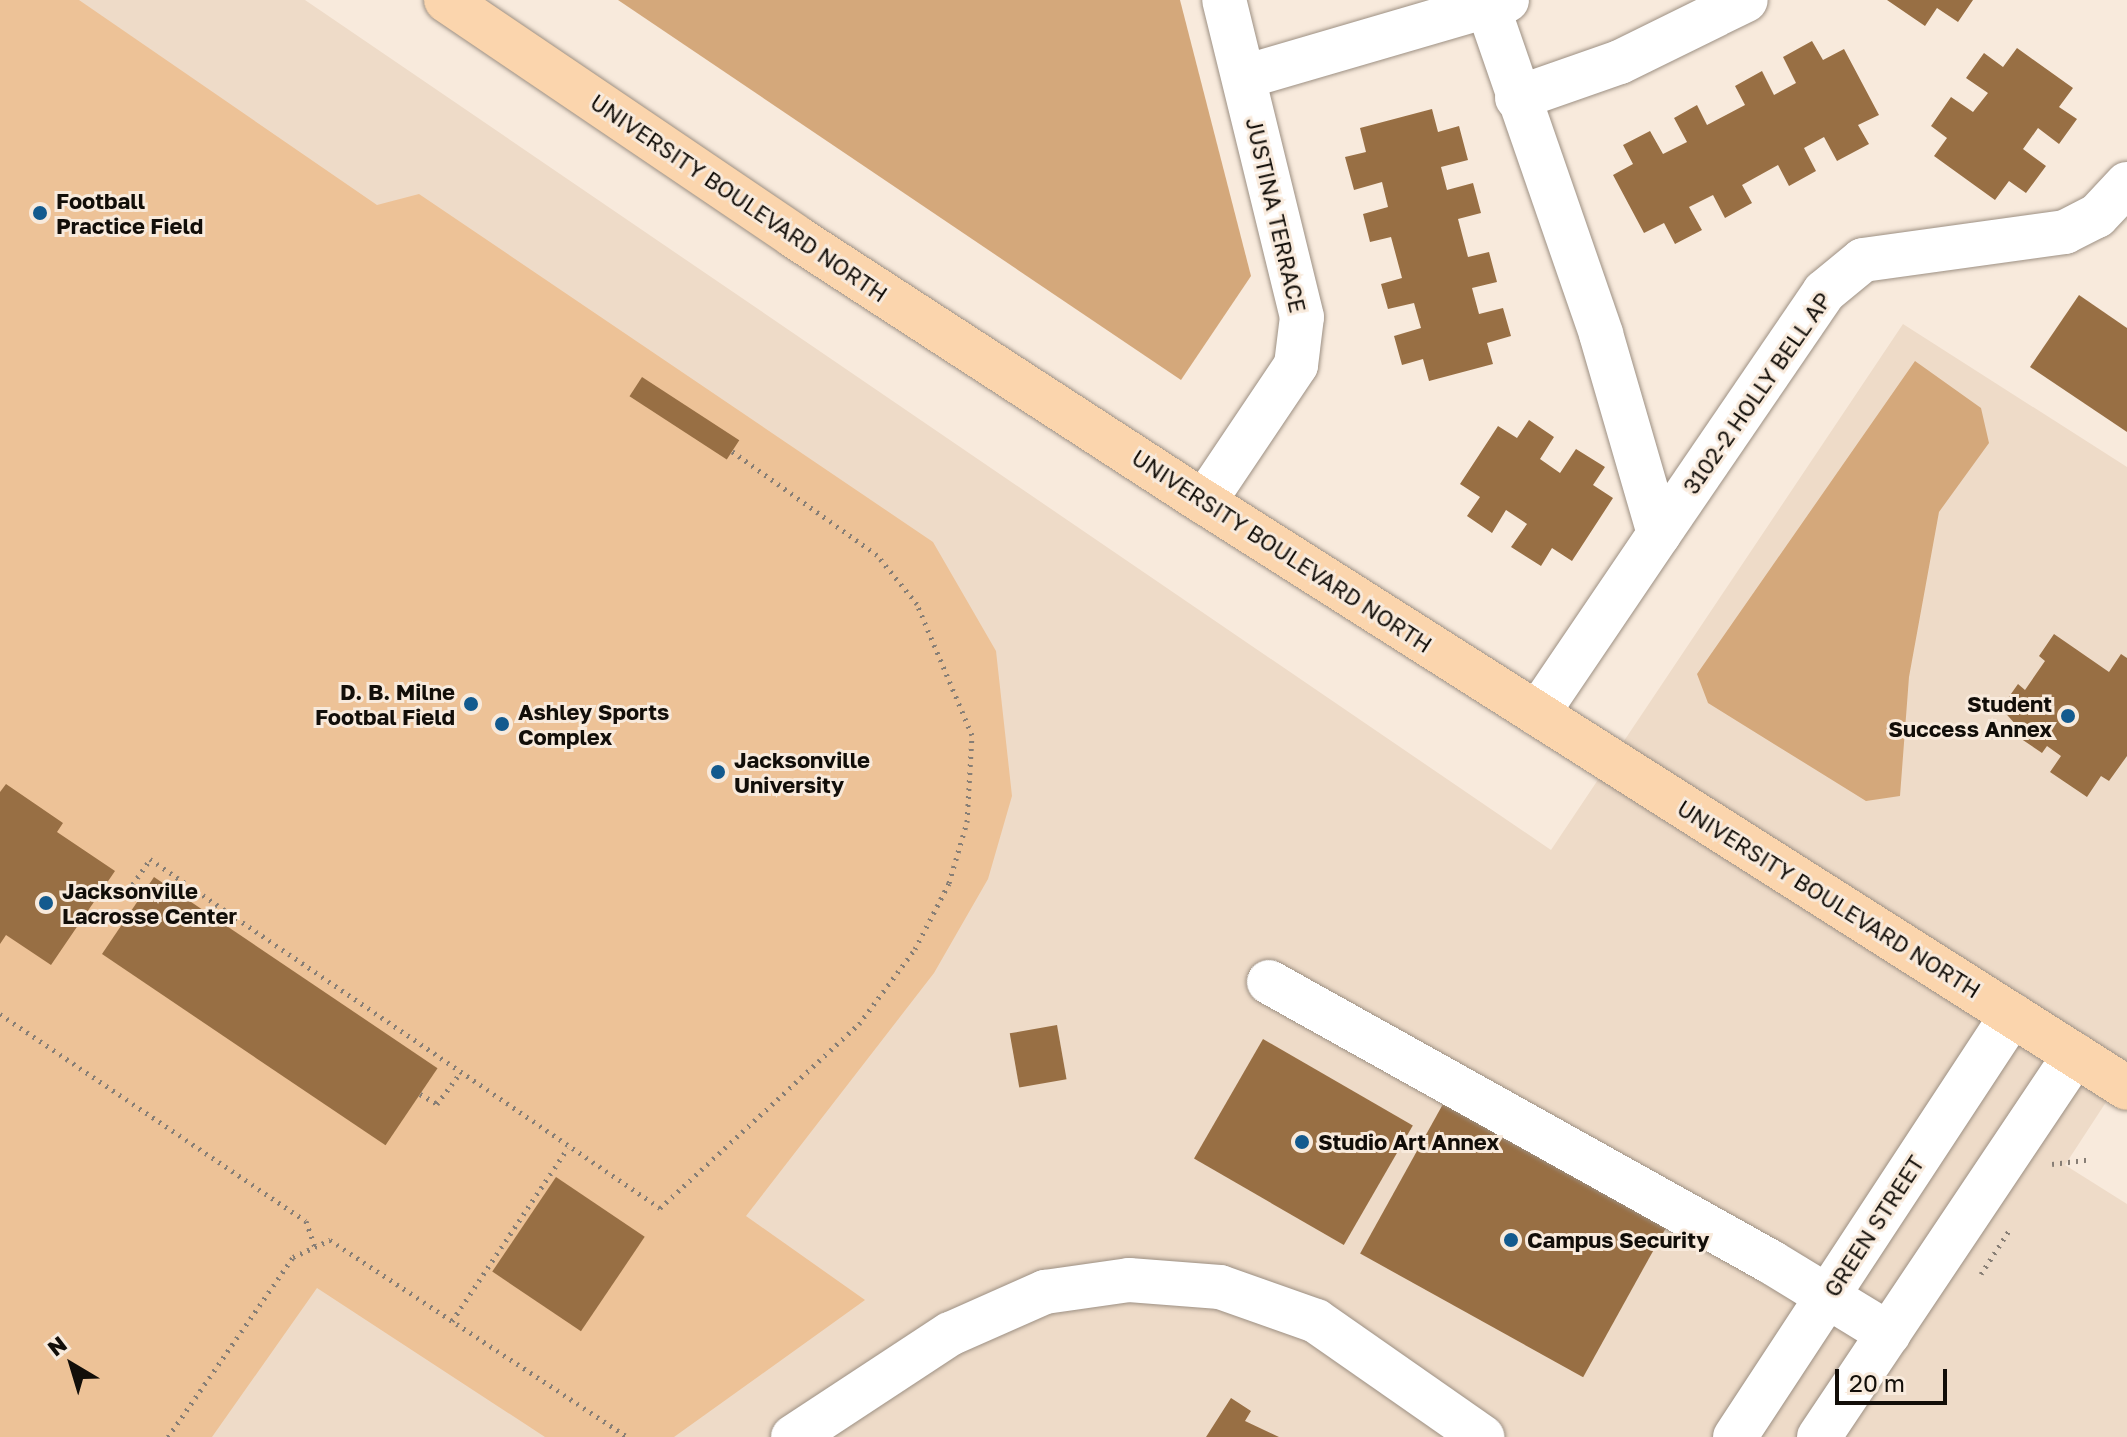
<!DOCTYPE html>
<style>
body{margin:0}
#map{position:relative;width:2127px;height:1437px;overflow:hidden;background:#f8eadc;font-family:"Golos Text",sans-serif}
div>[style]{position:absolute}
.built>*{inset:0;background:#eedbc8}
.green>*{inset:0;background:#edc297}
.forest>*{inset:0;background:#d4a87b}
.building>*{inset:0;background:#986f44;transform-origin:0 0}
.path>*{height:5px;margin-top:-2.5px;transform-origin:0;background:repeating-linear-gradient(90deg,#877e75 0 2px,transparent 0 8px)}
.roads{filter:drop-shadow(0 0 2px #9d9083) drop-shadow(0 0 2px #9d9083)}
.minor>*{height:44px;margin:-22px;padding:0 22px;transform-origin:22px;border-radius:22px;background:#fff}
.major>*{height:44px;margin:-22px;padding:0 22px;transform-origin:22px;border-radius:22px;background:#fbd5ad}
.dots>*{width:22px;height:22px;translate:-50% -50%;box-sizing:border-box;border:4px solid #f8eadc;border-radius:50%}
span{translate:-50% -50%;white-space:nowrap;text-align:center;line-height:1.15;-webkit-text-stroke:6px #f8eadc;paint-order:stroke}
.street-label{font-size:22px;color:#120e09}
.poi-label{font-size:22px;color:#120e09;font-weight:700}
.left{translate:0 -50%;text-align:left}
.right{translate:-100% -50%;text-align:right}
.north{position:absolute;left:32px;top:1325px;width:80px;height:80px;-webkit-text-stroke:6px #f8eadc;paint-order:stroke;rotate:322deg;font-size:22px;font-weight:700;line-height:32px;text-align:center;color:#120e09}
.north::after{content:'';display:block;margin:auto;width:28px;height:36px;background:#120e09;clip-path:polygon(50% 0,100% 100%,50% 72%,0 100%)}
.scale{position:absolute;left:1835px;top:1369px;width:112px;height:36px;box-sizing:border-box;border:4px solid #120e09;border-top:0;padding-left:10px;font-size:24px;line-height:28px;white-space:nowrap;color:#120e09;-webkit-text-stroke:6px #f8eadc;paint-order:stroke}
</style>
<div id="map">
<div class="built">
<i style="clip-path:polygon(0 0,305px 0,1551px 850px,1903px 324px,2127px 467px,2127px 1070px,2065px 1165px,2127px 1204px,2127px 1437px,0 1437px)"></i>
</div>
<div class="green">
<i style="clip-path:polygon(0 0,79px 0,377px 205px,419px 194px,933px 542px,996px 651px,1012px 796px,988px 879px,934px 973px,746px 1216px,865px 1300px,674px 1437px,545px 1437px,317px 1288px,212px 1437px,0 1437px)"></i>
</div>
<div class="forest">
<i style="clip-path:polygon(618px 0,1180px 0,1251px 276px,1181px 380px)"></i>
<i style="clip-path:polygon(1915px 361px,1981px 408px,1989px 443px,1939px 512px,1909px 677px,1900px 796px,1866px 801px,1708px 703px,1697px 674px)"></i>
</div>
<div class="building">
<i style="clip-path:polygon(1887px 0,1973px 0,1958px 22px,1937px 8px,1925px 26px)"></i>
<i style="clip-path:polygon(1812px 41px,1823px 60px,1844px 49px,1879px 115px,1858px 125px,1869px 144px,1837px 161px,1824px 137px,1804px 148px,1816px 171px,1789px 186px,1778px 165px,1742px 185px,1752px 203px,1725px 218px,1713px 195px,1689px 207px,1702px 230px,1675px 244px,1664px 223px,1644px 233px,1613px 175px,1633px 164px,1623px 145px,1650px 131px,1663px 154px,1687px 142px,1674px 118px,1697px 105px,1707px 125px,1745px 105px,1735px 86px,1762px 71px,1774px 95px,1796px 83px,1783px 57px)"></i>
<i style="clip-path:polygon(2017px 48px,2073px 88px,2059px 107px,2077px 119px,2059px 144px,2038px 128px,2023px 149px,2046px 166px,2026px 193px,2009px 181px,1995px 200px,1934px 156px,1947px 138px,1931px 126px,1951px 97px,1973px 112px,1988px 93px,1966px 78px,1984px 53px,2003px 67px)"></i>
<i style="clip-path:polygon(1432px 109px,1438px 132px,1459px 126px,1468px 160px,1441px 167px,1447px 190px,1473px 183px,1481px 213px,1458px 219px,1468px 257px,1489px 252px,1497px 282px,1472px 288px,1479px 314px,1503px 308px,1511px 336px,1487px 343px,1493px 364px,1429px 381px,1423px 359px,1402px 365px,1394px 336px,1421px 328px,1414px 303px,1388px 309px,1381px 284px,1402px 278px,1391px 237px,1370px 242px,1363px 214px,1388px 207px,1382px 182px,1354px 190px,1345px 157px,1366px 152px,1360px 128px)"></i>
<i style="clip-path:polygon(2079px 295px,2127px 328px,2127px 432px,2030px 367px)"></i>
<i style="left:642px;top:377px;width:116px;height:23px;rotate:33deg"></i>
<i style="clip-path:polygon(1529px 420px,1554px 437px,1540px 459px,1560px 473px,1576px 449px,1605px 467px,1593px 485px,1613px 498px,1572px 561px,1552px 548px,1541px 566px,1511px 547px,1527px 524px,1506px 510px,1492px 533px,1467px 516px,1480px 497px,1460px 484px,1498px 426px,1517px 438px)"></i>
<i style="clip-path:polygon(2054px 634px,2109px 672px,2121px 654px,2127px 658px,2127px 756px,2109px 781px,2101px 776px,2087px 797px,2050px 772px,2061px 756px,2047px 746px,2042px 753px,2011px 732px,2016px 725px,2001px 708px,2018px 684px,2025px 690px,2045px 661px,2039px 656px)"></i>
<i style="clip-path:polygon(6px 784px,63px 823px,57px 832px,115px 871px,51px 965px,6px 935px,0 944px,0 792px)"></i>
<i style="left:154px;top:877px;width:342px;height:93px;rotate:34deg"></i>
<i style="left:1057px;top:1025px;width:55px;height:48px;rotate:80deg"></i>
<i style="left:1263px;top:1039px;width:173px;height:138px;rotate:30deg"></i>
<i style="left:1443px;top:1104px;width:255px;height:171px;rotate:29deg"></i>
<i style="left:556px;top:1177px;width:107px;height:114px;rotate:34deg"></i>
<i style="clip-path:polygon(1231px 1398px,1251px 1411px,1245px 1421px,1279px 1437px,1206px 1437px)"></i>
</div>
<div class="path">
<i style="left:139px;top:899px;width:14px;rotate:-144deg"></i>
<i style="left:128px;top:891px;width:39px;rotate:-55deg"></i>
<i style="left:150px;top:859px;width:618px;rotate:34.38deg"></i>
<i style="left:660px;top:1208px;width:271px;rotate:-42.8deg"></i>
<i style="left:859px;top:1024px;width:94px;rotate:-53.3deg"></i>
<i style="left:915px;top:949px;width:74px;rotate:-62.7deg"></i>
<i style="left:949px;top:883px;width:64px;rotate:-73.6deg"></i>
<i style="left:967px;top:822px;width:87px;rotate:-86.7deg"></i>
<i style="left:972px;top:735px;width:142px;rotate:-112.8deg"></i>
<i style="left:917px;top:604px;width:63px;rotate:-129.2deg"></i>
<i style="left:877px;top:555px;width:178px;rotate:-144.4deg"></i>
<i style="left:0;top:1014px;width:369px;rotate:34.1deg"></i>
<i style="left:306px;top:1221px;width:28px;rotate:71deg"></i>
<i style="left:420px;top:1094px;width:20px;rotate:30deg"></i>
<i style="left:437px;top:1104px;width:39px;rotate:-53deg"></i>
<i style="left:2052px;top:1164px;width:39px;rotate:-7deg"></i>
<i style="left:1981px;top:1274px;width:54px;rotate:-57.2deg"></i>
<i style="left:452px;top:1321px;width:208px;rotate:-56.2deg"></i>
<i style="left:168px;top:1437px;width:219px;rotate:-55.2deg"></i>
<i style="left:293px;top:1257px;width:41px;rotate:-24.7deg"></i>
<i style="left:330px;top:1240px;width:357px;rotate:33.5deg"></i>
</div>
<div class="roads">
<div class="minor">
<i style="left:1488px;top:7px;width:346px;rotate:70.9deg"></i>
<i style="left:1601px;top:334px;width:208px;rotate:73.8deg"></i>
<i style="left:1659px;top:534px;width:217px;rotate:124.1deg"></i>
<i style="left:1244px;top:77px;width:274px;rotate:-16.3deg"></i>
<i style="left:1517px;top:98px;width:109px;rotate:-19.3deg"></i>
<i style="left:1620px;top:62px;width:140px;rotate:-26.2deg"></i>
<i style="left:1204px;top:502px;width:165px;rotate:-56.1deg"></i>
<i style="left:1296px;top:365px;width:48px;rotate:-82.9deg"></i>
<i style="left:1302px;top:317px;width:326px;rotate:-103.8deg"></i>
<i style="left:1659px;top:534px;width:293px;rotate:-55.7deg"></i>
<i style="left:1824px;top:292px;width:50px;rotate:-39.4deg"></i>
<i style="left:1863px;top:260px;width:204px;rotate:-7.9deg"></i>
<i style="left:2065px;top:232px;width:36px;rotate:-27deg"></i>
<i style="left:2097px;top:216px;width:44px;rotate:-46.8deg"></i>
<i style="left:1269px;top:982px;width:575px;rotate:29.15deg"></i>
<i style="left:1771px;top:1262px;width:138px;rotate:31.4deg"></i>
<i style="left:793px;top:1437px;width:188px;rotate:-33.3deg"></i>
<i style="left:950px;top:1334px;width:104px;rotate:-23.9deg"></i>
<i style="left:1045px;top:1292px;width:85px;rotate:-8.1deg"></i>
<i style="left:1129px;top:1280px;width:91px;rotate:4.4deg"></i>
<i style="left:1220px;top:1287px;width:102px;rotate:19.5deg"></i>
<i style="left:1316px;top:1321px;width:203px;rotate:34.9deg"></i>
<i style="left:1735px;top:1437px;width:505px;rotate:-56.72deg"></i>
<i style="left:1819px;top:1437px;width:460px;rotate:-56.2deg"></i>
</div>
<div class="major">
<i style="left:446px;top:0;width:420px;rotate:34.1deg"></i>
<i style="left:794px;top:236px;width:489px;rotate:33deg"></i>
<i style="left:1204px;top:502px;width:1093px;rotate:32.41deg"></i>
</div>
</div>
<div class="dots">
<i style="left:40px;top:213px;background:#135a8e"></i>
<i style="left:471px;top:704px;background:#135a8e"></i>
<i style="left:2068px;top:716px;background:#135a8e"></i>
<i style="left:502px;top:724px;background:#135a8e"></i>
<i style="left:718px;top:772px;background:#135a8e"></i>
<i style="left:46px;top:903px;background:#135a8e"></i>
<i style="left:1302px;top:1142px;background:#135a8e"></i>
<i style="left:1511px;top:1240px;background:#135a8e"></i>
</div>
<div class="street-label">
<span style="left:739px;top:198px;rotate:34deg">UNIVERSITY BOULEVARD NORTH</span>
<span style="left:1276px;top:215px;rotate:77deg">JUSTINA TERRACE</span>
<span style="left:1757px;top:393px;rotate:-55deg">3102-2 HOLLY BELL AP</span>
<span style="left:1282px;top:551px;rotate:33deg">UNIVERSITY BOULEVARD NORTH</span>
<span style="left:1829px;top:899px;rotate:32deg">UNIVERSITY BOULEVARD NORTH</span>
<span style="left:1874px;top:1226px;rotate:-57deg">GREEN STREET</span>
</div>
<div class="poi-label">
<span class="left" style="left:56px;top:213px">Football<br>Practice Field</span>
<span class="right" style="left:455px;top:704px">D. B. Milne<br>Footbal Field</span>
<span class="right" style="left:2052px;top:716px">Student<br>Success Annex</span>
<span class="left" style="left:518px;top:724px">Ashley Sports<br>Complex</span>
<span class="left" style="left:734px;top:772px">Jacksonville<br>University</span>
<span class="left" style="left:62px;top:903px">Jacksonville<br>Lacrosse Center</span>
<span class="left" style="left:1318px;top:1142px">Studio Art Annex</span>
<span class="left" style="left:1527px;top:1240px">Campus Security</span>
</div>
<div class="north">N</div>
<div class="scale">20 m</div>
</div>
